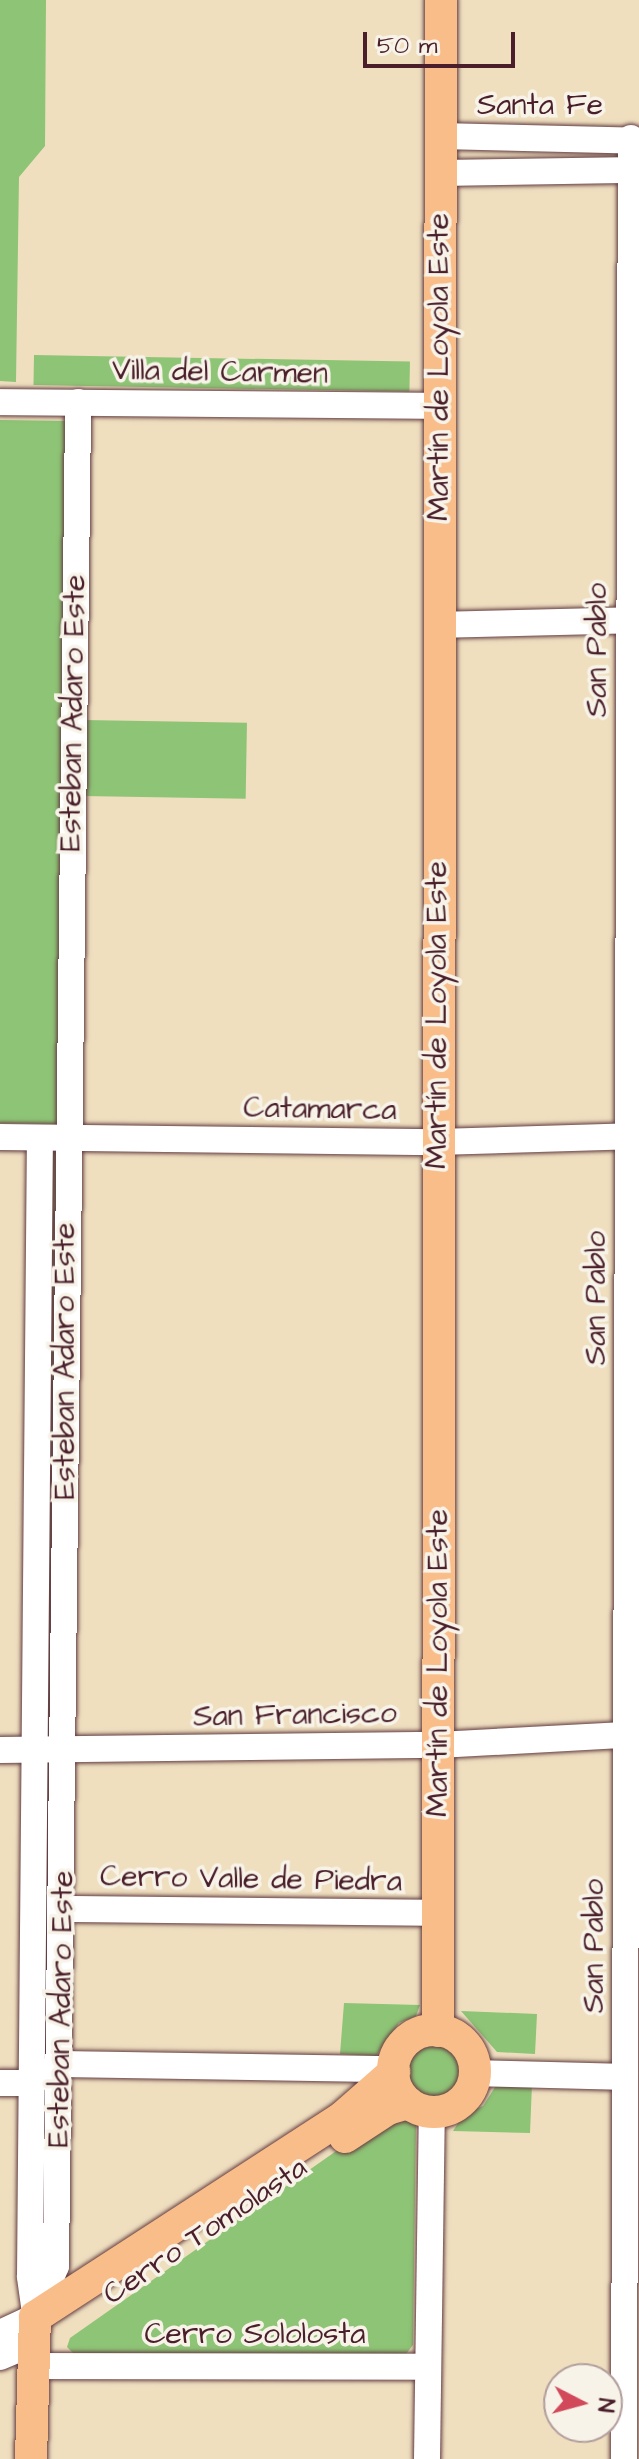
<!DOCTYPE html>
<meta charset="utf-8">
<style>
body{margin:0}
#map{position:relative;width:639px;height:2459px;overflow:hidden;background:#efdfbf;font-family:"Architects Daughter",sans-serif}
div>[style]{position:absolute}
.green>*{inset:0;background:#8ec476;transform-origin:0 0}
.round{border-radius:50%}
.roads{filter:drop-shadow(0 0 2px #633c41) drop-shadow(0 0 2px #633c41)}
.minor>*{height:26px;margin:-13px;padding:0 13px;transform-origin:13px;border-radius:13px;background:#fff}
.major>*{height:32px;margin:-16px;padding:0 16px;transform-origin:16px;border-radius:16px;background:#f9bd89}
.major>.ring{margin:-16px;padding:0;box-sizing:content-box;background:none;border:32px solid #f9bd89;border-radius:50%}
span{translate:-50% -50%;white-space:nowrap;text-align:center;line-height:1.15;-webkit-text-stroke:7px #f7f3e8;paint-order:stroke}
.street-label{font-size:30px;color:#4a1f2b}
.north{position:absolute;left:543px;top:2363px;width:80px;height:80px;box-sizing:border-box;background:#f7f3e8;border:2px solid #b29e9c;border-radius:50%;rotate:96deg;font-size:22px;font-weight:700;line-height:32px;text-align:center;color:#4a1f2b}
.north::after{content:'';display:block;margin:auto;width:28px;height:36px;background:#d1495b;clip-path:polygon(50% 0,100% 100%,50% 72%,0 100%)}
.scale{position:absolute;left:363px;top:32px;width:152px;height:36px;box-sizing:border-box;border:4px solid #4a1f2b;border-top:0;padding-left:10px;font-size:24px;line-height:28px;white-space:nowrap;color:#4a1f2b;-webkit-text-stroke:6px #f7f3e8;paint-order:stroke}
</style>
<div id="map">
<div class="green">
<i style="clip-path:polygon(0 0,46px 0,45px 146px,19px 177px,16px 382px,0 381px)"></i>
<i style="left:34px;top:355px;width:376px;height:30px;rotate:1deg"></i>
<i style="clip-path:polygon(0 420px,69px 421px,58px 1124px,0 1123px)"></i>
<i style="left:84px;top:720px;width:163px;height:76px;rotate:1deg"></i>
<i style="left:47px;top:1152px;width:12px;height:578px"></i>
<i style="clip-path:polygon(344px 2003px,420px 2005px,416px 2016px,399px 2023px,376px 2056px,340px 2054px)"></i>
<i style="clip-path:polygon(461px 2011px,537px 2014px,535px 2054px,497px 2052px)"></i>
<i class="round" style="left:403px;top:2038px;width:64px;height:64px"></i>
<i style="clip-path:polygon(497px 2084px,532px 2084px,530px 2133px,453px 2131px,464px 2114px,483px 2106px)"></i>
<i style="clip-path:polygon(400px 2111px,416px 2120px,413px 2345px,406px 2354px,73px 2353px,67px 2347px,70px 2338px,386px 2116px)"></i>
</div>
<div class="roads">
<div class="minor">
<i style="left:440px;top:136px;width:199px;rotate:1.4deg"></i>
<i style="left:440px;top:173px;width:199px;rotate:-0.9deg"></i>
<i style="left:0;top:402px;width:439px;rotate:0.5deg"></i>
<i style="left:438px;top:625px;width:201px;rotate:-1.4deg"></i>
<i style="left:0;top:1137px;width:437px;rotate:0.7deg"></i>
<i style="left:437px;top:1142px;width:202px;rotate:-1.7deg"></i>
<i style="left:0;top:1750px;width:438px;rotate:-0.7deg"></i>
<i style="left:438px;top:1745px;width:201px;rotate:-3.1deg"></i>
<i style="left:63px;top:1909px;width:375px;rotate:0.6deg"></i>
<i style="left:475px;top:2073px;width:150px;rotate:1.5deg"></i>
<i style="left:0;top:2083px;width:31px"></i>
<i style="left:31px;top:2083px;width:35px;rotate:-33deg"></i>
<i style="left:60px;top:2064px;width:333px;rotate:0.9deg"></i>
<i style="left:35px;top:2313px;width:37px;rotate:-98deg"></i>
<i style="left:30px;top:2276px;width:1138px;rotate:-89.5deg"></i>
<i style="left:35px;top:2317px;width:55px;rotate:-67.6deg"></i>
<i style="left:56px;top:2266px;width:1864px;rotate:-89.32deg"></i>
<i style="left:0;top:2333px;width:38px;rotate:-25deg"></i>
<i style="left:0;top:2357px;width:36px;rotate:-23deg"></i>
<i style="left:33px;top:2366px;width:395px;rotate:0.1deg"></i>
<i style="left:427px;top:2459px;width:346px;rotate:-89.2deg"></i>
<i style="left:624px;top:2459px;width:2321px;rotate:-89.83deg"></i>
</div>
<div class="major">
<i class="ring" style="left:393px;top:2030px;width:50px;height:50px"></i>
<i style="left:438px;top:2031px;width:2031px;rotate:-89.92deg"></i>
<i style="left:345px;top:2137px;width:51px;rotate:-33.1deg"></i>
<i style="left:388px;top:2109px;width:21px;rotate:-17deg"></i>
<i style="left:31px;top:2459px;width:142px;rotate:-88.4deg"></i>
<i style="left:35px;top:2317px;width:369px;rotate:-33deg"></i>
<i style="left:344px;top:2116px;width:67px;rotate:-41.3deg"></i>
</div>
</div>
<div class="street-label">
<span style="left:540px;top:105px">Santa Fe</span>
<span style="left:439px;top:367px;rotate:-90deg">Martín de Loyola Este</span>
<span style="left:220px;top:372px;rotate:1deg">Villa del Carmen</span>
<span style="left:597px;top:650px;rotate:-90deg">San Pablo</span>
<span style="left:73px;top:713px;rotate:-89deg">Esteban Adaro Este</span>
<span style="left:437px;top:1015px;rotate:-90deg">Martín de Loyola Este</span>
<span style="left:320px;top:1109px;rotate:1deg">Catamarca</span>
<span style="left:596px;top:1298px;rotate:-90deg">San Pablo</span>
<span style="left:65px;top:1361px;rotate:-90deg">Esteban Adaro Este</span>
<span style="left:438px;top:1663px;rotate:-90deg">Martín de Loyola Este</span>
<span style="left:295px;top:1715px;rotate:-1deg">San Francisco</span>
<span style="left:251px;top:1879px;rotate:1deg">Cerro Valle de Piedra</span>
<span style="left:594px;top:1946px;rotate:-90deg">San Pablo</span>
<span style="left:61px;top:2009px;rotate:-89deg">Esteban Adaro Este</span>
<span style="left:205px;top:2231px;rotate:-34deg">Cerro Tomolasta</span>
<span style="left:255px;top:2334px">Cerro Sololosta</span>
</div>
<div class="north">N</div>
<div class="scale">50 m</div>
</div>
